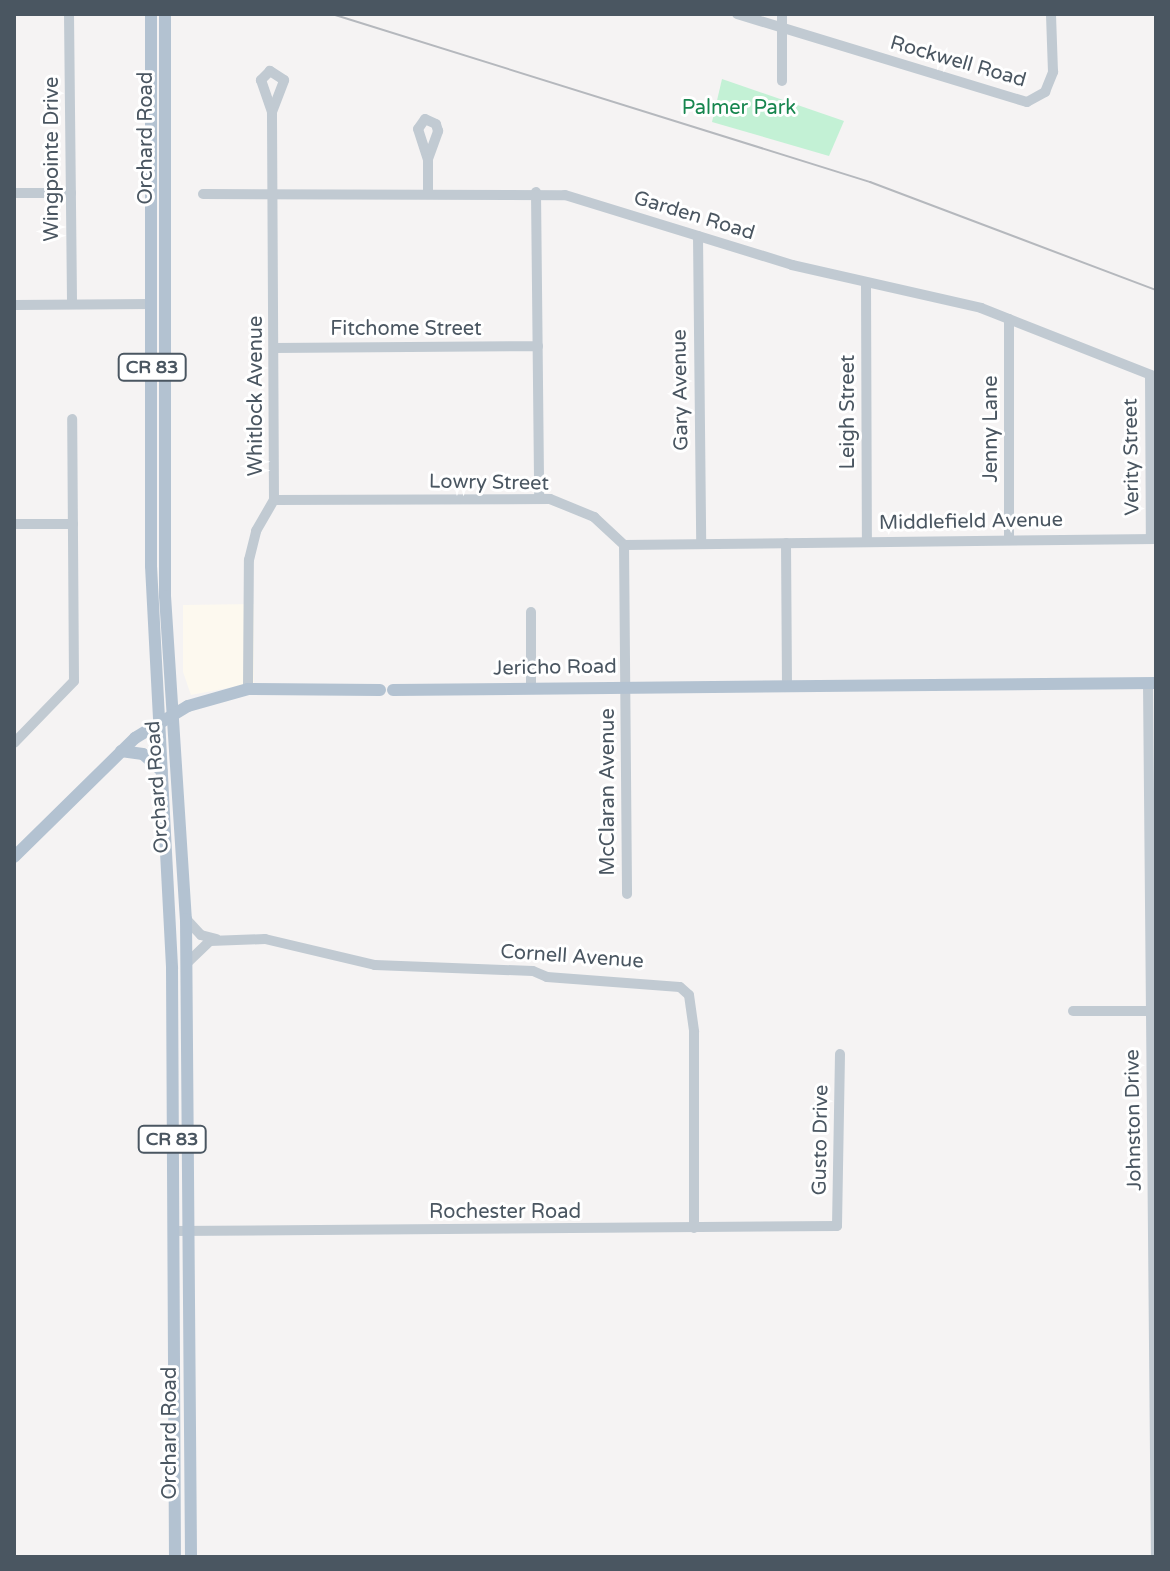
<!DOCTYPE html>
<style>
body{margin:0}
#map{position:relative;width:1170px;height:1571px;overflow:hidden;background:#f5f3f3;font-family:"Varela Round",sans-serif}
div>[style]{position:absolute}
.commercial>*{inset:0;background:#fdf9ef}
.green>*{inset:0;background:#c3f1d5}
.minor>*{height:10px;margin:-5px;padding:0 5px;transform-origin:5px;border-radius:5px;background:#c1cad2}
.major>*{height:12px;margin:-6px;padding:0 6px;transform-origin:6px;border-radius:6px;background:#b3c2d1}
.rail>*{height:2px;margin:-1px;padding:0 1px;transform-origin:1px;border-radius:1px;background:#b5b8bd}
span{translate:-50% -50%;white-space:nowrap;text-align:center;line-height:1.15;-webkit-text-stroke:6px #fff;paint-order:stroke}
.shield-label span{padding:2px 6px;background:#fff;border:2px solid;border-radius:6px;-webkit-text-stroke-width:0}
.shield-label{font-size:18px;color:#4a5661;font-weight:700}
.street-label{font-size:20px;color:#4a5661}
.park-label{font-size:20px;color:#17864f}
.frame{position:absolute;inset:0;border:16px solid #4a5661;pointer-events:none}
</style>
<div id="map">
<div class="commercial">
<i style="clip-path:polygon(254px 604px,254px 683px,191px 695px,183px 672px,183px 605px)"></i>
</div>
<div class="green">
<i style="clip-path:polygon(722px 79px,844px 121px,829px 156px,712px 122px)"></i>
</div>
<div class="minor">
<i style="left:69px;top:14px;width:290px;rotate:89.4deg"></i>
<i style="left:737px;top:14px;width:303px;rotate:16.9deg"></i>
<i style="left:1027px;top:102px;width:21px;rotate:-29deg"></i>
<i style="left:1045px;top:92px;width:22px;rotate:-68deg"></i>
<i style="left:1053px;top:72px;width:58px;rotate:-92deg"></i>
<i style="left:782px;top:81px;width:67px;rotate:-90deg"></i>
<i style="left:428px;top:159px;width:30px;rotate:-70deg"></i>
<i style="left:438px;top:131px;width:7px;rotate:-106deg"></i>
<i style="left:436px;top:124px;width:12px;rotate:-156deg"></i>
<i style="left:425px;top:119px;width:12px;rotate:125deg"></i>
<i style="left:418px;top:129px;width:32px;rotate:72deg"></i>
<i style="left:428px;top:159px;width:33px;rotate:90deg"></i>
<i style="left:536px;top:192px;width:307px;rotate:89.4deg"></i>
<i style="left:14px;top:193px;width:57px"></i>
<i style="left:203px;top:194px;width:362px;rotate:0.2deg"></i>
<i style="left:565px;top:195px;width:238px;rotate:17.1deg"></i>
<i style="left:792px;top:265px;width:194px;rotate:12.8deg"></i>
<i style="left:981px;top:308px;width:188px;rotate:21.5deg"></i>
<i style="left:698px;top:236px;width:307px;rotate:89.4deg"></i>
<i style="left:866px;top:283px;width:258px;rotate:89.8deg"></i>
<i style="left:14px;top:305px;width:138px;rotate:-0.4deg"></i>
<i style="left:1009px;top:319px;width:221px;rotate:90deg"></i>
<i style="left:274px;top:348px;width:264px;rotate:-0.4deg"></i>
<i style="left:1150px;top:375px;width:164px;rotate:89.7deg"></i>
<i style="left:274px;top:500px;width:276px;rotate:-0.2deg"></i>
<i style="left:550px;top:499px;width:48px;rotate:22.2deg"></i>
<i style="left:594px;top:517px;width:41px;rotate:43deg"></i>
<i style="left:624px;top:545px;width:532px;rotate:-0.65deg"></i>
<i style="left:14px;top:524px;width:59px"></i>
<i style="left:786px;top:543px;width:143px;rotate:89.6deg"></i>
<i style="left:624px;top:545px;width:349px;rotate:89.5deg"></i>
<i style="left:531px;top:612px;width:77px;rotate:90deg"></i>
<i style="left:1148px;top:683px;width:874px;rotate:89.48deg"></i>
<i style="left:248px;top:689px;width:129px;rotate:-89.6deg"></i>
<i style="left:249px;top:560px;width:30px;rotate:-76deg"></i>
<i style="left:256px;top:531px;width:36px;rotate:-60deg"></i>
<i style="left:274px;top:500px;width:388px;rotate:-90.3deg"></i>
<i style="left:272px;top:112px;width:34px;rotate:-69deg"></i>
<i style="left:284px;top:80px;width:17px;rotate:-147deg"></i>
<i style="left:270px;top:71px;width:13px;rotate:135deg"></i>
<i style="left:261px;top:80px;width:34px;rotate:71deg"></i>
<i style="left:14px;top:743px;width:86px;rotate:-45.9deg"></i>
<i style="left:74px;top:681px;width:262px;rotate:-90.4deg"></i>
<i style="left:186px;top:919px;width:22px;rotate:47deg"></i>
<i style="left:201px;top:935px;width:16px;rotate:15deg"></i>
<i style="left:186px;top:964px;width:33px;rotate:-44deg"></i>
<i style="left:210px;top:941px;width:55px;rotate:-2.1deg"></i>
<i style="left:265px;top:939px;width:113px;rotate:13.3deg"></i>
<i style="left:375px;top:965px;width:158px;rotate:2.2deg"></i>
<i style="left:533px;top:971px;width:15px;rotate:23deg"></i>
<i style="left:547px;top:977px;width:133px;rotate:4.3deg"></i>
<i style="left:680px;top:987px;width:12px;rotate:42deg"></i>
<i style="left:689px;top:995px;width:37px;rotate:82deg"></i>
<i style="left:694px;top:1032px;width:196px;rotate:90deg"></i>
<i style="left:1073px;top:1011px;width:81px"></i>
<i style="left:173px;top:1231px;width:664px;rotate:-0.43deg"></i>
<i style="left:837px;top:1226px;width:172px;rotate:-89deg"></i>
</div>
<div class="major">
<i style="left:151px;top:14px;width:552px;rotate:90deg"></i>
<i style="left:151px;top:566px;width:403px;rotate:87deg"></i>
<i style="left:172px;top:968px;width:589px;rotate:89.71deg"></i>
<i style="left:165px;top:14px;width:582px;rotate:90deg"></i>
<i style="left:165px;top:596px;width:324px;rotate:86.3deg"></i>
<i style="left:186px;top:919px;width:638px;rotate:89.55deg"></i>
<i style="left:393px;top:690px;width:763px;rotate:-0.53deg"></i>
<i style="left:121px;top:751px;width:22px;rotate:8deg"></i>
<i style="left:143px;top:754px;width:25px;rotate:42deg"></i>
<i style="left:14px;top:857px;width:170px;rotate:-44.5deg"></i>
<i style="left:135px;top:738px;width:62px;rotate:-31.1deg"></i>
<i style="left:188px;top:706px;width:62px;rotate:-15.8deg"></i>
<i style="left:248px;top:689px;width:132px;rotate:0.4deg"></i>
</div>
<div class="rail">
<i style="left:332px;top:14px;width:564px;rotate:17.34deg"></i>
<i style="left:870px;top:182px;width:306px;rotate:20.7deg"></i>
</div>
<div class="shield-label">
<span style="left:152px;top:367px">CR 83</span>
<span style="left:172px;top:1139px">CR 83</span>
</div>
<div class="street-label">
<span style="left:958px;top:62px;rotate:16deg">Rockwell Road</span>
<span style="left:146px;top:138px;rotate:-90deg">Orchard Road</span>
<span style="left:52px;top:159px;rotate:-90deg">Wingpointe Drive</span>
<span style="left:694px;top:216px;rotate:17deg">Garden Road</span>
<span style="left:406px;top:329px">Fitchome Street</span>
<span style="left:681px;top:390px;rotate:-91deg">Gary Avenue</span>
<span style="left:256px;top:396px;rotate:-90deg">Whitlock Avenue</span>
<span style="left:848px;top:412px;rotate:-90deg">Leigh Street</span>
<span style="left:991px;top:429px;rotate:-90deg">Jenny Lane</span>
<span style="left:1132px;top:457px;rotate:-91deg">Verity Street</span>
<span style="left:489px;top:483px;rotate:1deg">Lowry Street</span>
<span style="left:971px;top:522px;rotate:-1deg">Middlefield Avenue</span>
<span style="left:555px;top:668px;rotate:-1deg">Jericho Road</span>
<span style="left:158px;top:787px;rotate:-94deg">Orchard Road</span>
<span style="left:608px;top:792px;rotate:-90deg">McClaran Avenue</span>
<span style="left:572px;top:957px;rotate:4deg">Cornell Avenue</span>
<span style="left:1134px;top:1120px;rotate:-91deg">Johnston Drive</span>
<span style="left:821px;top:1140px;rotate:-89deg">Gusto Drive</span>
<span style="left:505px;top:1212px">Rochester Road</span>
<span style="left:170px;top:1433px;rotate:-90deg">Orchard Road</span>
</div>
<div class="park-label">
<span style="left:739px;top:108px">Palmer Park</span>
</div>
<div class="frame"></div>
</div>
